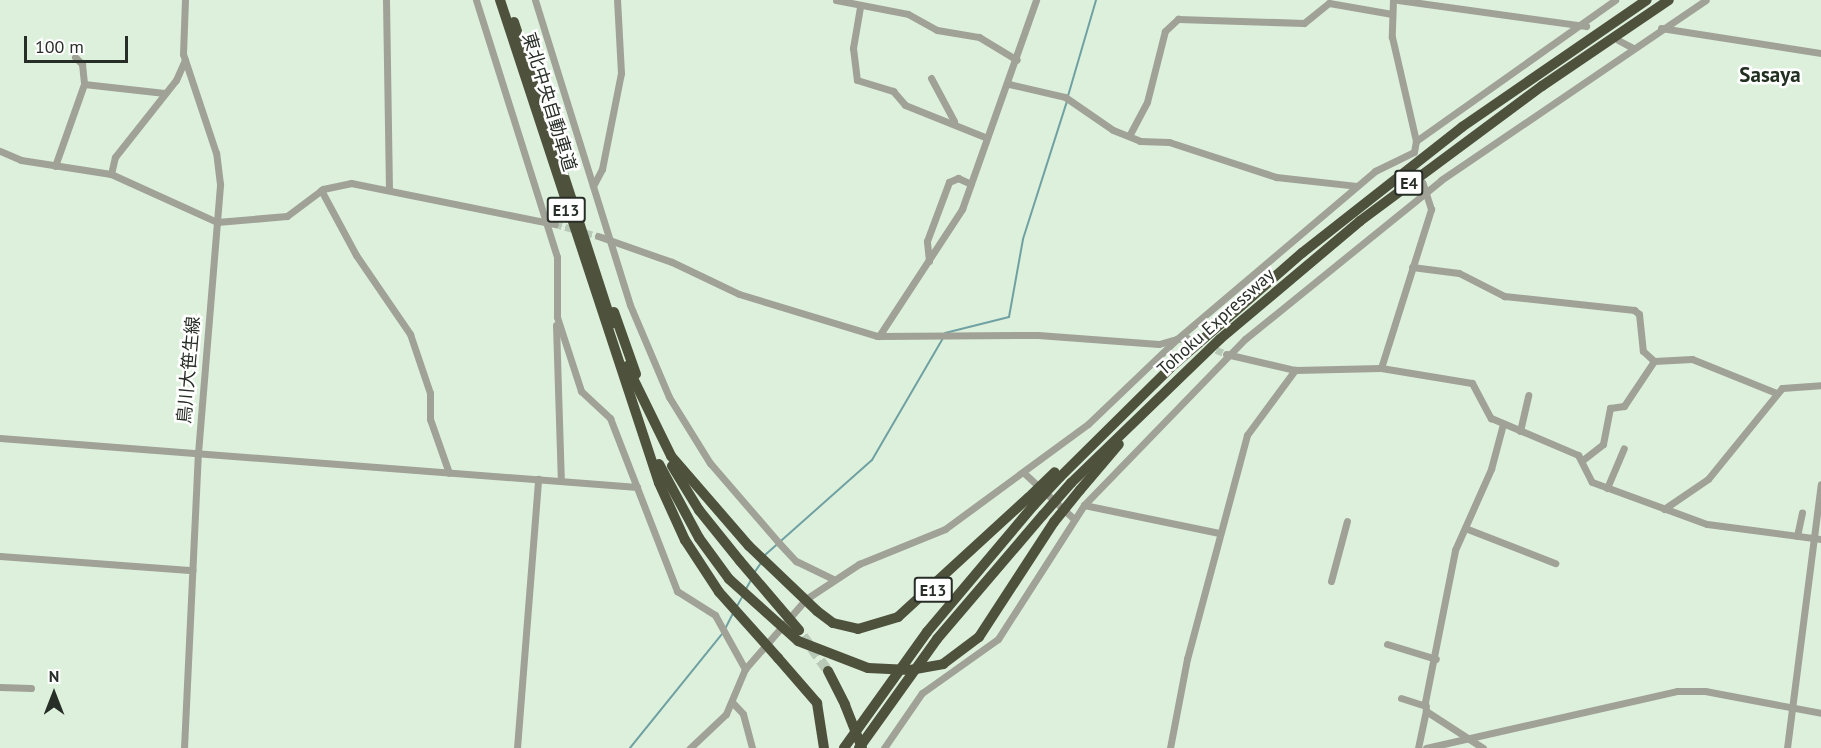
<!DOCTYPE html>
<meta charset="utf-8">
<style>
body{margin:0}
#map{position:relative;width:1821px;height:748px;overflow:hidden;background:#ddf0dc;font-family:"PT Sans","Noto Sans JP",sans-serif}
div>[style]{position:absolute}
.stream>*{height:2px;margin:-1px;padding:0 1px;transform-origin:1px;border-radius:1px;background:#6fa1a3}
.minor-tunnel>*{height:7px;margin-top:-3.5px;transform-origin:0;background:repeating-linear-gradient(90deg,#b9c9b8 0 7px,transparent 0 10.5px)}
.highway-tunnel>*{height:10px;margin-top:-5px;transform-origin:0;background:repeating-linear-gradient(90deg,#b9c9b8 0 10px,transparent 0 15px)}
.minor>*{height:7px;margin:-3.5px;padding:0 3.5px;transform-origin:3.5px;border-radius:3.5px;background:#a0a297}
.highway>*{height:10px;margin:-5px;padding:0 5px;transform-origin:5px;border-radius:5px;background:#4e523d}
.highway-bridge>*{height:10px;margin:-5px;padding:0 5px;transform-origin:5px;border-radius:5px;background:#4e523d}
span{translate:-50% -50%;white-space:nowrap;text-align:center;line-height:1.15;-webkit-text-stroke:5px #fff;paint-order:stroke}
.shield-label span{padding:2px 4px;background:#fff;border:2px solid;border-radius:4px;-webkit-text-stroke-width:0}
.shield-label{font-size:16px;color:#272e27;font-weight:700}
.street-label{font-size:18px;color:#272e27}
.quarter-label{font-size:21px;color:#213020;font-weight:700}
.north{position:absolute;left:24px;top:664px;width:60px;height:60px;-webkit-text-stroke:4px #fff;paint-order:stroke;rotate:0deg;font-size:16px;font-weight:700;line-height:24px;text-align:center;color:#272e27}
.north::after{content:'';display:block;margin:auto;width:21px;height:27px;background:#272e27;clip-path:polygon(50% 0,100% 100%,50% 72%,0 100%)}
.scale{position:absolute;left:24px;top:36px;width:104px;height:27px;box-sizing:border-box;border:3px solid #272e27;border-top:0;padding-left:8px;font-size:18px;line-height:21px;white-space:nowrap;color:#272e27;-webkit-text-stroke:4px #fff;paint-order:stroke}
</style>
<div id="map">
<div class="stream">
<i style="left:1068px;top:96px;width:100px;rotate:-73.7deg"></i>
<i style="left:945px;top:333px;width:66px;rotate:-14deg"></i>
<i style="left:1009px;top:317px;width:79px;rotate:-79.8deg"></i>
<i style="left:1023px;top:239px;width:145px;rotate:-72.3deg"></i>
<i style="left:765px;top:555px;width:143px;rotate:-41.6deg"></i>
<i style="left:872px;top:460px;width:141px;rotate:-59.8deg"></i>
<i style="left:754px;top:573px;width:12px;rotate:-55deg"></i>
<i style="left:746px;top:589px;width:13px;rotate:-61deg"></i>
<i style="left:736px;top:608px;width:13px;rotate:-61deg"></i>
<i style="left:725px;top:629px;width:18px;rotate:-63deg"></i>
<i style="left:630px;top:748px;width:146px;rotate:-51.1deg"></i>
</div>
<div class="minor-tunnel">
<i style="left:555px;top:224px;width:45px;rotate:15.6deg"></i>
<i style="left:1187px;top:338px;width:40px;rotate:22deg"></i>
</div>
<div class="highway-tunnel">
<i style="left:803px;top:636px;width:43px;rotate:54.5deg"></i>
</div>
<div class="minor">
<i style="left:386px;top:0;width:189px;rotate:89.1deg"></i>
<i style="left:476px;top:0;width:269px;rotate:72.5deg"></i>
<i style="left:557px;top:257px;width:60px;rotate:90deg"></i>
<i style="left:557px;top:317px;width:78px;rotate:72deg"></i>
<i style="left:581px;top:391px;width:40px;rotate:43deg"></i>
<i style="left:610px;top:418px;width:186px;rotate:68.8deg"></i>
<i style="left:677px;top:591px;width:45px;rotate:32.3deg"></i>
<i style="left:715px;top:615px;width:62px;rotate:60.9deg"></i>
<i style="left:745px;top:669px;width:49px;rotate:112.9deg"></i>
<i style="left:726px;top:714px;width:50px;rotate:136.6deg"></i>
<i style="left:535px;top:0;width:319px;rotate:72.7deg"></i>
<i style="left:630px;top:305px;width:100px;rotate:67deg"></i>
<i style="left:669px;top:397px;width:78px;rotate:58.2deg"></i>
<i style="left:710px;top:463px;width:106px;rotate:49.2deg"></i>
<i style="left:779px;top:543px;width:25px;rotate:47deg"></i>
<i style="left:796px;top:561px;width:41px;rotate:25.9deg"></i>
<i style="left:836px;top:0;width:73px;rotate:11deg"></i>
<i style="left:908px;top:14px;width:33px;rotate:29deg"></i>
<i style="left:937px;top:30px;width:43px;rotate:9.5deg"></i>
<i style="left:979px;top:37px;width:44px;rotate:31.2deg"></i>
<i style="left:1393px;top:0;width:37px;rotate:92deg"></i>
<i style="left:1392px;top:37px;width:107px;rotate:77deg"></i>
<i style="left:1398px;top:0;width:190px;rotate:7.9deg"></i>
<i style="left:860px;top:7px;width:42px;rotate:99.7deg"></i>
<i style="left:853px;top:48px;width:32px;rotate:83deg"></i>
<i style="left:857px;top:80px;width:38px;rotate:17deg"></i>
<i style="left:893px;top:91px;width:18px;rotate:49deg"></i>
<i style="left:905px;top:105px;width:88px;rotate:21.9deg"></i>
<i style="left:1661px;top:28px;width:162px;rotate:8.9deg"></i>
<i style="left:1618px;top:40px;width:15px;rotate:28deg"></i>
<i style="left:75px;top:57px;width:10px;rotate:45deg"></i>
<i style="left:82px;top:64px;width:20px;rotate:84deg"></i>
<i style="left:931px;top:78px;width:49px;rotate:61.9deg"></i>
<i style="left:1009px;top:84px;width:57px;rotate:13.1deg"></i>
<i style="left:1065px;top:97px;width:58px;rotate:34.5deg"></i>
<i style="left:1113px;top:130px;width:29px;rotate:22deg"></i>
<i style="left:1140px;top:141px;width:29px;rotate:2deg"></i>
<i style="left:1169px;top:142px;width:113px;rotate:18.1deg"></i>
<i style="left:1276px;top:177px;width:81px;rotate:6.3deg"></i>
<i style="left:1129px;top:136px;width:38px;rotate:-62deg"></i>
<i style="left:1147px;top:102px;width:73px;rotate:-75.8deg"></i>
<i style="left:1165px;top:31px;width:18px;rotate:-43deg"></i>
<i style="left:1178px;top:19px;width:126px;rotate:1.8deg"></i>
<i style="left:1304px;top:23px;width:32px;rotate:-39deg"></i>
<i style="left:1329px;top:3px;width:64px;rotate:9.9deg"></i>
<i style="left:0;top:151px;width:23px;rotate:23deg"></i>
<i style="left:21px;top:160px;width:91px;rotate:8.8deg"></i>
<i style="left:111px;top:174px;width:116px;rotate:24.4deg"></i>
<i style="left:217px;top:222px;width:70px;rotate:-4.9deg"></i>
<i style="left:287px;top:216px;width:45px;rotate:-36.9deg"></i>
<i style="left:323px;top:189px;width:29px;rotate:-12deg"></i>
<i style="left:351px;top:183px;width:208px;rotate:11.4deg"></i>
<i style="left:55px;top:166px;width:87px;rotate:-70.5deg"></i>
<i style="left:84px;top:84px;width:81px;rotate:6.4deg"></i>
<i style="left:111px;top:174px;width:17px;rotate:-77deg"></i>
<i style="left:115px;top:157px;width:98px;rotate:-51.6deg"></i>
<i style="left:176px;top:80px;width:22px;rotate:-66deg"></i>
<i style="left:593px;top:186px;width:19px;rotate:-62deg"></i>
<i style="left:602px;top:169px;width:98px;rotate:-78.8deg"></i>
<i style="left:621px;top:73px;width:73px;rotate:-93.1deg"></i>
<i style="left:321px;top:190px;width:74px;rotate:61.7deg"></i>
<i style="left:356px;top:255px;width:96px;rotate:55.6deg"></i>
<i style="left:410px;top:334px;width:62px;rotate:71.3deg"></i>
<i style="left:430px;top:393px;width:26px;rotate:90deg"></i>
<i style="left:430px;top:419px;width:57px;rotate:70.6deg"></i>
<i style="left:598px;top:236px;width:78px;rotate:19.4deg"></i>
<i style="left:672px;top:262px;width:74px;rotate:25.5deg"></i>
<i style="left:739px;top:294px;width:144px;rotate:16.9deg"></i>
<i style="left:877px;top:336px;width:161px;rotate:-0.4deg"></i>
<i style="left:1038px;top:335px;width:121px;rotate:4.3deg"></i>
<i style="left:1159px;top:344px;width:19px;rotate:-16deg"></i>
<i style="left:1177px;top:339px;width:260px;rotate:-40.3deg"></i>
<i style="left:1375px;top:171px;width:43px;rotate:-26deg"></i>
<i style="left:1414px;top:152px;width:11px;rotate:-80deg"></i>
<i style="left:1416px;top:141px;width:244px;rotate:-35.3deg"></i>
<i style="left:929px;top:261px;width:20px;rotate:-96deg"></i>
<i style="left:927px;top:241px;width:63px;rotate:-69.6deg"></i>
<i style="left:949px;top:182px;width:10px;rotate:-24deg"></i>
<i style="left:958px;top:178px;width:14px;rotate:25deg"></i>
<i style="left:1412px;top:267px;width:47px;rotate:7.3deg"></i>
<i style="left:1459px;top:273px;width:51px;rotate:27.1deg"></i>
<i style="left:1504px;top:296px;width:131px;rotate:6.1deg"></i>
<i style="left:1634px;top:310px;width:6px;rotate:39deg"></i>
<i style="left:1639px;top:314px;width:37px;rotate:84deg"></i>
<i style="left:1643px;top:351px;width:15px;rotate:42deg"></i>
<i style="left:1654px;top:361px;width:38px;rotate:-3deg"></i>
<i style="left:1692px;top:359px;width:91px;rotate:22deg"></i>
<i style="left:556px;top:325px;width:156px;rotate:88.2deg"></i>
<i style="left:879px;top:336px;width:152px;rotate:-56.8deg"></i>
<i style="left:962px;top:209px;width:222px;rotate:-70.5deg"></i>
<i style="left:1226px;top:354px;width:71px;rotate:13.1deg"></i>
<i style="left:1295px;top:370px;width:86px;rotate:-1.3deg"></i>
<i style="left:1381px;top:368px;width:92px;rotate:9.4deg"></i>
<i style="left:1472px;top:383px;width:40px;rotate:62deg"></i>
<i style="left:1491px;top:418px;width:95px;rotate:23deg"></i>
<i style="left:1578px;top:455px;width:30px;rotate:63deg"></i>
<i style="left:1592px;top:482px;width:122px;rotate:20.1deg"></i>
<i style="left:1707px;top:524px;width:115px;rotate:7.5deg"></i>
<i style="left:1381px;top:368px;width:167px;rotate:-72.5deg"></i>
<i style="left:1431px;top:209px;width:28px;rotate:-108deg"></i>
<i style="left:1520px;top:431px;width:37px;rotate:-77deg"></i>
<i style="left:0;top:438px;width:639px;rotate:4.4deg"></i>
<i style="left:1584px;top:459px;width:24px;rotate:-38deg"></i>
<i style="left:1603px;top:444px;width:37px;rotate:-79deg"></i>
<i style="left:1610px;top:408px;width:14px;rotate:-8deg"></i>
<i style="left:1624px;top:406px;width:54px;rotate:-56.3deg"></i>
<i style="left:1024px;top:473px;width:67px;rotate:42.6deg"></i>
<i style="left:1607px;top:488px;width:43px;rotate:-67deg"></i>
<i style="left:1084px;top:505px;width:138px;rotate:11.7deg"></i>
<i style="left:1664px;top:509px;width:53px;rotate:-34.3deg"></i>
<i style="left:1708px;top:479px;width:117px;rotate:-50.9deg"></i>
<i style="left:1782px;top:388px;width:39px;rotate:-4deg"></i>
<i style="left:1465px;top:528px;width:97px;rotate:21.3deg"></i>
<i style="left:1797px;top:536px;width:24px;rotate:-78deg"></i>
<i style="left:0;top:556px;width:193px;rotate:4.2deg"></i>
<i style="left:1331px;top:581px;width:62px;rotate:-75.1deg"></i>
<i style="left:1387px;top:644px;width:51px;rotate:17deg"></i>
<i style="left:745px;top:669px;width:93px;rotate:-48.9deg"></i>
<i style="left:806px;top:599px;width:64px;rotate:-33.4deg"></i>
<i style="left:859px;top:564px;width:93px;rotate:-22.1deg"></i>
<i style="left:945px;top:529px;width:177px;rotate:-36.3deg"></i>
<i style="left:1088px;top:424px;width:123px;rotate:-43.7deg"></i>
<i style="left:1177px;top:339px;width:10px;rotate:-6deg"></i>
<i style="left:0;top:687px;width:31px;rotate:2deg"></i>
<i style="left:1401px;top:698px;width:26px;rotate:18deg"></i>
<i style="left:732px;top:702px;width:16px;rotate:47deg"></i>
<i style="left:743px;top:714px;width:35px;rotate:75deg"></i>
<i style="left:184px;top:748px;width:295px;rotate:-87.3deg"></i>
<i style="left:198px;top:453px;width:270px;rotate:-85.3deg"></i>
<i style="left:220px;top:184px;width:31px;rotate:-97deg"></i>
<i style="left:216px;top:153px;width:104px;rotate:-108.4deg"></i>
<i style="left:183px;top:54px;width:54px;rotate:-87.9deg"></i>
<i style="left:517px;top:748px;width:270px;rotate:-85.5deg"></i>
<i style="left:884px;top:748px;width:67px;rotate:-55.4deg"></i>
<i style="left:922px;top:693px;width:93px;rotate:-35.4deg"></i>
<i style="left:998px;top:639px;width:159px;rotate:-57.3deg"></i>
<i style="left:1084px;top:505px;width:231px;rotate:-45.9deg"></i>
<i style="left:1245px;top:339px;width:252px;rotate:-39deg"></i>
<i style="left:1441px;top:180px;width:320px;rotate:-34.2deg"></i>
<i style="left:1170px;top:748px;width:91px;rotate:-79.2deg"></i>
<i style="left:1187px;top:659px;width:232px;rotate:-75deg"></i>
<i style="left:1247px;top:435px;width:81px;rotate:-53.6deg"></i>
<i style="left:1418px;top:748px;width:38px;rotate:-78deg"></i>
<i style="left:1426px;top:748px;width:257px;rotate:-12.8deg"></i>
<i style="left:1677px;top:691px;width:28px"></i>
<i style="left:1705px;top:691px;width:118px;rotate:10.7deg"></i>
<i style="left:1483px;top:748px;width:68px;rotate:-147deg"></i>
<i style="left:1426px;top:711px;width:9px;rotate:-96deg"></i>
<i style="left:1425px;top:702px;width:155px;rotate:-78.8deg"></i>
<i style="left:1455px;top:550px;width:89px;rotate:-66deg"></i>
<i style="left:1491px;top:469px;width:47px;rotate:-75.1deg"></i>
<i style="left:1787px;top:748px;width:266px;rotate:-82.7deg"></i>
</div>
<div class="highway">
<i style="left:500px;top:0;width:508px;rotate:71.78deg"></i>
<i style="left:659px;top:483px;width:63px;rotate:65.5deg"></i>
<i style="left:685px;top:540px;width:62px;rotate:56.8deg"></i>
<i style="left:514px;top:22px;width:317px;rotate:72deg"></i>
<i style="left:614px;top:312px;width:66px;rotate:70.5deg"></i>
<i style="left:627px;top:366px;width:100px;rotate:63.9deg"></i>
<i style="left:671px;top:456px;width:119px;rotate:49.1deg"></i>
<i style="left:659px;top:464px;width:84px;rotate:61.6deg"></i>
<i style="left:699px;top:538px;width:51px;rotate:53.8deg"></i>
<i style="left:672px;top:466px;width:52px;rotate:58.5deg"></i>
<i style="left:699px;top:510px;width:65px;rotate:51.2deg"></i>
<i style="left:1060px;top:477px;width:155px;rotate:-44.7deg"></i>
<i style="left:1170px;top:368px;width:175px;rotate:-41.1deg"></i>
<i style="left:1302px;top:253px;width:204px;rotate:-38.2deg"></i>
<i style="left:1462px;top:127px;width:224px;rotate:-34.5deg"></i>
<i style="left:1071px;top:483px;width:207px;rotate:-44deg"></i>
<i style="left:1220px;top:339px;width:183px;rotate:-40.1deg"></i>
<i style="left:1360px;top:221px;width:227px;rotate:-36.6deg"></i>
<i style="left:1542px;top:86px;width:153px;rotate:-34.1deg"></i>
<i style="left:1080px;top:490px;width:60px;rotate:-49.7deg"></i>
<i style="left:817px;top:611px;width:20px;rotate:37deg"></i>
<i style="left:833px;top:623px;width:26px;rotate:13deg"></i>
<i style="left:858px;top:629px;width:42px;rotate:-16.7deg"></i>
<i style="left:898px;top:617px;width:176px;rotate:-42.5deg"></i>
<i style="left:798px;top:641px;width:75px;rotate:21.1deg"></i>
<i style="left:778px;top:658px;width:60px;rotate:49.1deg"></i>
<i style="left:817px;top:703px;width:46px;rotate:81.2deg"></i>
<i style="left:943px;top:664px;width:45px;rotate:-36.9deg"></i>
<i style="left:979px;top:637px;width:137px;rotate:-56.9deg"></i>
<i style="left:828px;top:671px;width:38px;rotate:63deg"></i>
<i style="left:844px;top:748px;width:143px;rotate:-54.4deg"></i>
<i style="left:927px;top:632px;width:166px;rotate:-49.9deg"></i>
<i style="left:859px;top:748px;width:134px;rotate:-54.4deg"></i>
<i style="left:937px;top:639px;width:163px;rotate:-49.5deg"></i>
</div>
<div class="highway-bridge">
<i style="left:1028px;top:498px;width:37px;rotate:-44deg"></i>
<i style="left:1034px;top:505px;width:38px;rotate:-47deg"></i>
<i style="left:1043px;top:515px;width:43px;rotate:-48.8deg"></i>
<i style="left:1054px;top:522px;width:41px;rotate:-50.9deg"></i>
<i style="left:749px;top:546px;width:94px;rotate:43.7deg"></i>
<i style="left:740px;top:561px;width:91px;rotate:49.5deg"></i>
<i style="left:729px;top:579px;width:93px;rotate:41.9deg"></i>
<i style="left:719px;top:592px;width:89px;rotate:48.2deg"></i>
<i style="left:868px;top:668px;width:42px;rotate:2.7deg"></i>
<i style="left:910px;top:670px;width:34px;rotate:-10deg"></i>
<i style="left:845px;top:705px;width:46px;rotate:68.4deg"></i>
</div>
<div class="shield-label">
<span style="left:1409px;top:183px">E4</span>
<span style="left:566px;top:210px">E13</span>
<span style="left:933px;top:590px">E13</span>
</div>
<div class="street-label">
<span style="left:549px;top:102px;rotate:73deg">東北中央自動車道</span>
<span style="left:1216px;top:322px;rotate:-42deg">Tohoku Expressway</span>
<span style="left:189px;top:370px;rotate:-85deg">鳥川大笹生線</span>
</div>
<div class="quarter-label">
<span style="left:1770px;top:75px">Sasaya</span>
</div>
<div class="north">N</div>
<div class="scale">100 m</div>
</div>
